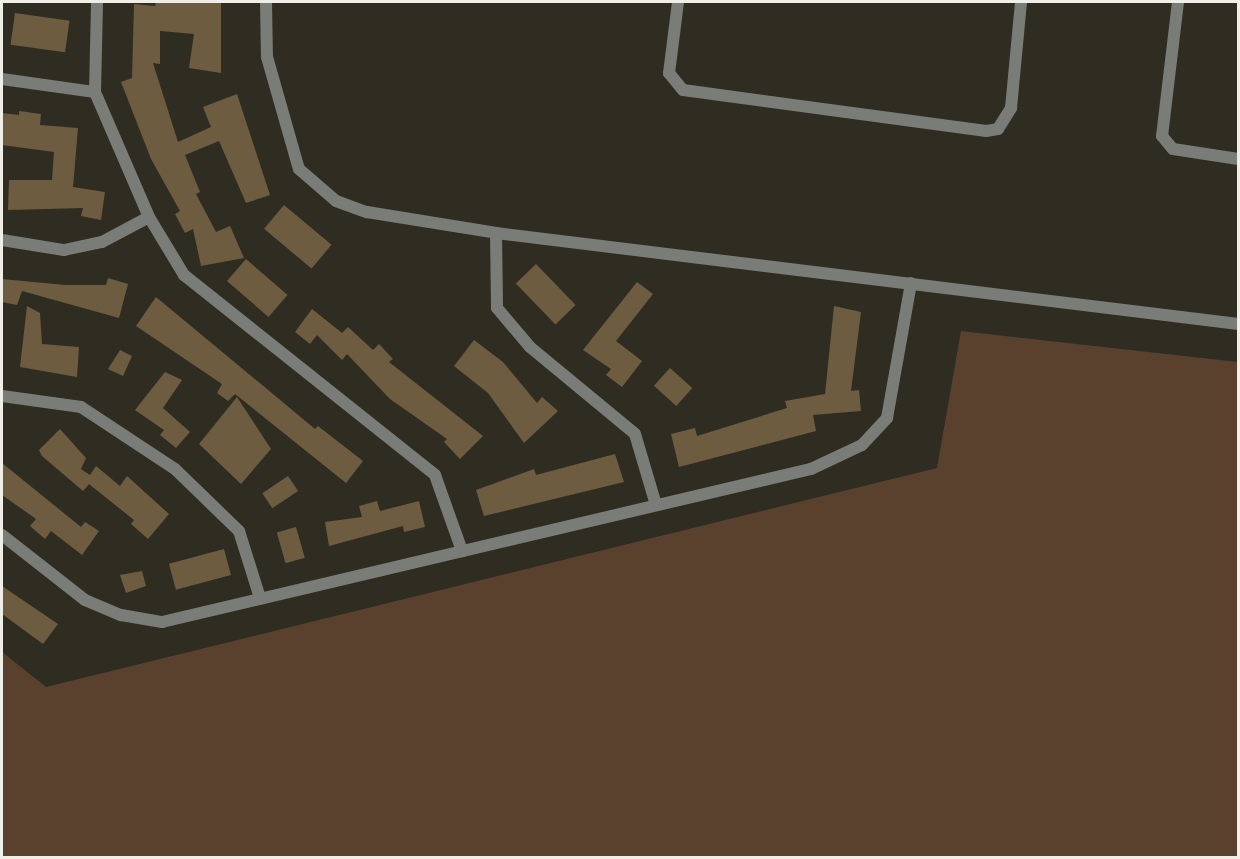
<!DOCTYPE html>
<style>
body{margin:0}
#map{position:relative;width:1240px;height:859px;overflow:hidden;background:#2f2d22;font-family:Inter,sans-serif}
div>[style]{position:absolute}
.green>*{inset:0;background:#5a412e}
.building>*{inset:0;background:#6d5c40;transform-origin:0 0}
.street>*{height:12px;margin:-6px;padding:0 6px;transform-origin:6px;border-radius:6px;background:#7a7c77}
span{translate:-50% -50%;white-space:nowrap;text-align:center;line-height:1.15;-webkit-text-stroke:4.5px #252319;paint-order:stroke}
.frame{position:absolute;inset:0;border:3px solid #efefe7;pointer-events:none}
</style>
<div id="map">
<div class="green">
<i style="clip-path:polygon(961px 331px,1238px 362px,1238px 857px,2px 857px,2px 652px,46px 687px,937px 468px)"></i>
</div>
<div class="building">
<i style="clip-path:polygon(156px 2px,221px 2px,221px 73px,189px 68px,194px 34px,160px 31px,160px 64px,153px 63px,178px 142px,211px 127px,203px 107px,237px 94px,270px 195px,246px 203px,219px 141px,185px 155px,200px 192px,196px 194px,216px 232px,230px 226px,244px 258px,201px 266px,193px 229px,185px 233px,175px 214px,180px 211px,151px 159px,121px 82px,132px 78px,134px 4px,155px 6px)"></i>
<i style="left:15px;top:13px;width:55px;height:32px;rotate:8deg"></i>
<i style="clip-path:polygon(19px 111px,41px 114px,40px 125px,78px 128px,73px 187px,105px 192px,101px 220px,81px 216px,83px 208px,8px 210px,9px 180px,52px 180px,54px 152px,2px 145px,2px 113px,19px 115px)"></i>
<i style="left:284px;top:205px;width:62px;height:31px;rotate:40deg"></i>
<i style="left:246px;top:259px;width:55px;height:29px;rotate:41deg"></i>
<i style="left:536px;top:264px;width:57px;height:28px;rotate:46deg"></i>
<i style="clip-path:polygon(108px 278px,128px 284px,119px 318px,22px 291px,17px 305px,2px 302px,2px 279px,65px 285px,106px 285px)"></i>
<i style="clip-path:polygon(637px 282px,653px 294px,616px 341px,642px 361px,622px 387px,606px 375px,611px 369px,583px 350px)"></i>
<i style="clip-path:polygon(156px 297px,315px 429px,318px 426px,363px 461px,346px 483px,235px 394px,228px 401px,217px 393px,222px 384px,136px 326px)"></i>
<i style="clip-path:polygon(27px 306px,40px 313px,42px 344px,79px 347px,77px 377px,20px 367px)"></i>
<i style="clip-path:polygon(834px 306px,861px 312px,851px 391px,859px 390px,861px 411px,813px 415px,816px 431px,679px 467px,671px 434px,695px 428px,697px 436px,787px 408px,785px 401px,825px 394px)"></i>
<i style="clip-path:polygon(312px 309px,342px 333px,348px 327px,373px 350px,379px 344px,393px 359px,389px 362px,483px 436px,460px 459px,444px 442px,447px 439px,390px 399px,347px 354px,342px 360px,317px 335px,310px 344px,295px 332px)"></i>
<i style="clip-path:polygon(474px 340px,503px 362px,537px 403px,542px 397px,558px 411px,524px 443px,488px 393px,454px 366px)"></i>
<i style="clip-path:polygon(120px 350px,132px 356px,123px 376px,108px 369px)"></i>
<i style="left:670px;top:368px;width:30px;height:24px;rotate:42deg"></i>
<i style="clip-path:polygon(165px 372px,182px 380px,163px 408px,190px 432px,176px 448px,160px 435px,164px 430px,135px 410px)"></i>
<i style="clip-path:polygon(237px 397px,271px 449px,241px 484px,199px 444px)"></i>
<i style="clip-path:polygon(60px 429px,86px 458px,81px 469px,90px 475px,96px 466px,120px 486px,127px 476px,169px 514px,148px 539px,131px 524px,134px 520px,89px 484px,83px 491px,42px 456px,39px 450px)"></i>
<i style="clip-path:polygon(615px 454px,624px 482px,484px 516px,476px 490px,534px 469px,536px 475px)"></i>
<i style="clip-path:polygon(2px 463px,81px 527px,85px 522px,99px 531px,82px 555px,51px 531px,45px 539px,30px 526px,36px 519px,2px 495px)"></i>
<i style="left:288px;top:476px;width:18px;height:31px;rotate:56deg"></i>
<i style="clip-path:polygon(377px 501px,380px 511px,419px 501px,425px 527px,404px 532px,403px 526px,329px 546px,325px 522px,362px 517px,359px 506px)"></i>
<i style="left:296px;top:527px;width:32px;height:20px;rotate:74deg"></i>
<i style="left:224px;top:549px;width:27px;height:57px;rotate:75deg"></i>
<i style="clip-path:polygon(142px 571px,146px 586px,126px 593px,120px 575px)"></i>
<i style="clip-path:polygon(2px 586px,58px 624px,43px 644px,2px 614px)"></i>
</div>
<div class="street">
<i style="left:266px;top:2px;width:55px;rotate:89deg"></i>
<i style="left:267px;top:57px;width:116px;rotate:74.1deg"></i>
<i style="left:299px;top:169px;width:49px;rotate:40.9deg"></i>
<i style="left:336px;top:201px;width:33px;rotate:20deg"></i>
<i style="left:367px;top:212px;width:131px;rotate:9.2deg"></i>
<i style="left:496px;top:233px;width:748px;rotate:6.99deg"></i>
<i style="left:678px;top:2px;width:72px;rotate:97.2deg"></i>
<i style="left:669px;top:73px;width:22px;rotate:51deg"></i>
<i style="left:683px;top:90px;width:306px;rotate:7.7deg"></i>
<i style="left:986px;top:131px;width:12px;rotate:-9deg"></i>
<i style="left:998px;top:129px;width:25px;rotate:-58deg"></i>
<i style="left:1011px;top:108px;width:106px;rotate:-84.6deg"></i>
<i style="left:1178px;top:2px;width:135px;rotate:96.8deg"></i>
<i style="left:1162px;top:136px;width:17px;rotate:50deg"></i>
<i style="left:1173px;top:149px;width:66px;rotate:8.7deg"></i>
<i style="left:2px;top:79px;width:94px;rotate:8deg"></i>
<i style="left:149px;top:217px;width:68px;rotate:58.9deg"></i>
<i style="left:184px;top:275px;width:321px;rotate:38.5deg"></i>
<i style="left:435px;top:475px;width:81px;rotate:70.4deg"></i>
<i style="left:496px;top:233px;width:75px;rotate:89.2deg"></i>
<i style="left:497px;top:308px;width:51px;rotate:49.8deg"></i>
<i style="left:530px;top:347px;width:136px;rotate:39.6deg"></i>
<i style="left:635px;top:434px;width:74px;rotate:73.5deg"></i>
<i style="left:2px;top:240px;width:63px;rotate:9.2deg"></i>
<i style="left:64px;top:250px;width:39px;rotate:-12deg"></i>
<i style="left:102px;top:242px;width:53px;rotate:-28deg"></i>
<i style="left:149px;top:217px;width:136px;rotate:-113.4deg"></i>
<i style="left:95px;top:92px;width:90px;rotate:-88.7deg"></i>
<i style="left:2px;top:396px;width:80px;rotate:7.9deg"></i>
<i style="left:81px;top:407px;width:113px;rotate:33.4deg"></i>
<i style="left:175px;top:469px;width:89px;rotate:44.1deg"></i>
<i style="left:239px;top:531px;width:70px;rotate:72.6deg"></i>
<i style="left:2px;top:535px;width:105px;rotate:38.1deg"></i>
<i style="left:85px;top:600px;width:39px;rotate:23deg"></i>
<i style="left:121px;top:615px;width:42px;rotate:9.7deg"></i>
<i style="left:162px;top:622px;width:667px;rotate:-13.27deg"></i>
<i style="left:811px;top:469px;width:56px;rotate:-25.2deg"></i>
<i style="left:862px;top:445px;width:37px;rotate:-47deg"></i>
<i style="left:887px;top:418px;width:137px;rotate:-79.9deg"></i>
</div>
<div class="frame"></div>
</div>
